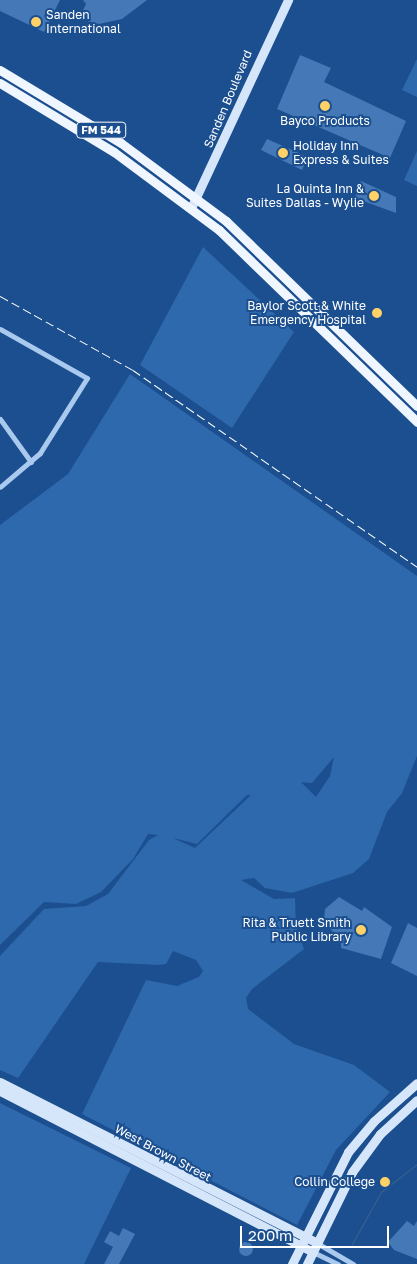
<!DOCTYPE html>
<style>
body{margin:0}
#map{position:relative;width:417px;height:1264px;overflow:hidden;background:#1b4f8f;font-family:"Golos Text",sans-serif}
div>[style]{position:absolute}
.green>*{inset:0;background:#2e69ad}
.stream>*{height:1px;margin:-0.5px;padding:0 0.5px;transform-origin:0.5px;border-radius:0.5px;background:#3c6290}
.building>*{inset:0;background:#4478b7}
.round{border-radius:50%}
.street>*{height:5px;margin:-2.5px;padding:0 2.5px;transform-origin:2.5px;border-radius:2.5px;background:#a9c9ee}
.secondary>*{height:9px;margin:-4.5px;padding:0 4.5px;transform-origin:4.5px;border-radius:4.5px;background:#d6e6fa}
.primary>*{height:9px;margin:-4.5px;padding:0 4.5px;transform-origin:4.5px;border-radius:4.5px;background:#f0f6ff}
.rail>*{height:1px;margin-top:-0.5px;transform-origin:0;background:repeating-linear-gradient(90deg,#fff 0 9px,transparent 0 13px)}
.dots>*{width:14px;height:14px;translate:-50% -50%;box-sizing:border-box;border:2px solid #1b4f8f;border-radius:50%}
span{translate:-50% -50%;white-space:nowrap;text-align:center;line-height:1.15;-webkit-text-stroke:4px #1b4f8f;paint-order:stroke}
.shield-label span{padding:1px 4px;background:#1b4f8f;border:1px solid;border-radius:4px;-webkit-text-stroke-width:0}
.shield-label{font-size:11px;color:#fff;font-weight:700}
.poi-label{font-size:12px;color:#fff}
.left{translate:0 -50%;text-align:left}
.right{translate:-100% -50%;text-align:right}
.street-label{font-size:12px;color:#fff}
.scale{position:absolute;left:240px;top:1226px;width:149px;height:22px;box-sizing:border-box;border:2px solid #fff;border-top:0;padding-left:6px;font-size:15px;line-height:18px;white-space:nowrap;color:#fff;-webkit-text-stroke:4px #1b4f8f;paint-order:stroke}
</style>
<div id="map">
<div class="green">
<i style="clip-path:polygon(417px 59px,417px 97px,402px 90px)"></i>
<i style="clip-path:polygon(417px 151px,417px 186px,404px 180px)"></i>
<i style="clip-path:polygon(203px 247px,294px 332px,232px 428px,140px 365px)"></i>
<i style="clip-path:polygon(evenodd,130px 374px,417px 576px,417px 756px,402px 793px,387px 812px,369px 859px,353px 873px,292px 893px,265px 888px,254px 878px,241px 880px,274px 899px,295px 898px,296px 927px,304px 949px,252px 989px,246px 998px,248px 1009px,294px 1044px,354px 1065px,390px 1092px,336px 1150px,297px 1225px,82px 1114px,146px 980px,177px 986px,199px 977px,203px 971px,196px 960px,173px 951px,166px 964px,158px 965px,98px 962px,18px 1078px,0 1070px,0 956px,44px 909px,86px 906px,108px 894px,149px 840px,158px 835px,148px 834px,133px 859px,101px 892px,76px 904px,44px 902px,0 945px,0 525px,68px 474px,130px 374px,334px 757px,330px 776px,316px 797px,301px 782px,312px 783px,334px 757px,130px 374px,247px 795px,251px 795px,195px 848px,173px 838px,197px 844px,247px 795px)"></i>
<i style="clip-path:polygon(0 1103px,131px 1168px,84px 1264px,0 1264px)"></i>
</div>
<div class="stream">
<i style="left:352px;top:1244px;width:60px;rotate:-60.9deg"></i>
<i style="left:381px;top:1192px;width:46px;rotate:-37.9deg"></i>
</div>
<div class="building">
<i style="clip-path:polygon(0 0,60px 0,44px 32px,0 11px)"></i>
<i style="clip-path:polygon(83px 0,147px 0,122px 19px,99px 24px,79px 19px,86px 4px)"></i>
<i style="clip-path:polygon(300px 55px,331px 68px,324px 82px,406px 121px,390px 158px,277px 109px)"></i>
<i style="clip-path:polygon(267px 139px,308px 157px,302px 170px,261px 150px)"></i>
<i style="clip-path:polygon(361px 181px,396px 197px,396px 213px,355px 198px)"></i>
<i style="clip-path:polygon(339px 897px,362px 911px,364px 907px,392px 927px,381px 959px,341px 948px,341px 941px,324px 922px,325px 909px)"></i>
<i style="clip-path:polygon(408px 923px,417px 928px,417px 976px,391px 963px)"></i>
<i style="clip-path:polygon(407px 1221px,414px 1226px,417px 1221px,417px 1259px,394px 1250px,388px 1242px)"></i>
<i style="clip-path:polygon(123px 1228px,135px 1234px,119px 1264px,104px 1264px,113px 1247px,104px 1242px,110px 1231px,119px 1236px)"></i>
<i class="round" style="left:239px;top:1242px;width:14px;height:14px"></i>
</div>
<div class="street">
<i style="left:0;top:329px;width:100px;rotate:29.4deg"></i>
<i style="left:87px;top:378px;width:89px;rotate:122.1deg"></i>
<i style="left:40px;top:453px;width:52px;rotate:139.6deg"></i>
<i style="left:0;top:419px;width:53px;rotate:54.2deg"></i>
<i style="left:317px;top:1243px;width:42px;rotate:30.3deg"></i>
<i style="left:313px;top:1252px;width:28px;rotate:26deg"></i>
</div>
<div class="secondary">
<i style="left:191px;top:208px;width:230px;rotate:-65deg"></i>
<i style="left:0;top:1082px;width:356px;rotate:26.9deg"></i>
<i style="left:0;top:1091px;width:352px;rotate:27.2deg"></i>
<i style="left:292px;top:1264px;width:125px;rotate:-63.4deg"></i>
<i style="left:348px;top:1152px;width:40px;rotate:-50deg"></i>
<i style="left:374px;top:1121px;width:57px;rotate:-41.5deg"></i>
<i style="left:307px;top:1264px;width:102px;rotate:-63.9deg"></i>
<i style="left:352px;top:1172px;width:47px;rotate:-53.6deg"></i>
<i style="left:380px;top:1134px;width:50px;rotate:-42.6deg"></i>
</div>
<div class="primary">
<i style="left:0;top:70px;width:141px;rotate:31.1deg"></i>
<i style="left:121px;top:143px;width:131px;rotate:36.6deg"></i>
<i style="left:226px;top:221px;width:266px;rotate:44.1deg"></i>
<i style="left:0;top:83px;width:133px;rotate:31.2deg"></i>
<i style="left:114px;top:152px;width:131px;rotate:36.6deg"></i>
<i style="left:219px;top:230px;width:276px;rotate:44.1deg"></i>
</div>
<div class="rail">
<i style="left:0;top:296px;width:152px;rotate:29.1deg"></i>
<i style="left:133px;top:370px;width:346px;rotate:34.7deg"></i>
</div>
<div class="dots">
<i style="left:36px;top:22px;background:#ffd166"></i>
<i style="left:325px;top:106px;background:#ffd166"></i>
<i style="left:283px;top:153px;background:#ffd166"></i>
<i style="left:374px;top:196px;background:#ffd166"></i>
<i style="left:377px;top:313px;background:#ffd166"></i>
<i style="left:361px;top:930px;background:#ffd166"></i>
<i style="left:385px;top:1182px;background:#ffd166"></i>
</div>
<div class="shield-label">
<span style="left:101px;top:130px">FM 544</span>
</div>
<div class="poi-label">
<span class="left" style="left:46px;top:22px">Sanden<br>International</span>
<span style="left:325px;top:121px">Bayco Products</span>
<span class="left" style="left:293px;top:153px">Holiday Inn<br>Express &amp; Suites</span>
<span class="right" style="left:364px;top:196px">La Quinta Inn &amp;<br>Suites Dallas - Wylie</span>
<span class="right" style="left:366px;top:313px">Baylor Scott &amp; White<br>Emergency Hospital</span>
<span class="right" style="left:351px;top:930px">Rita &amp; Truett Smith<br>Public Library</span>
<span class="right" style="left:375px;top:1182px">Collin College</span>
</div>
<div class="street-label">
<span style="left:228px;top:99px;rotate:-67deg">Sanden Boulevard</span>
<span style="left:163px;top:1153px;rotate:28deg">West Brown Street</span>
</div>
<div class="scale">200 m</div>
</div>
